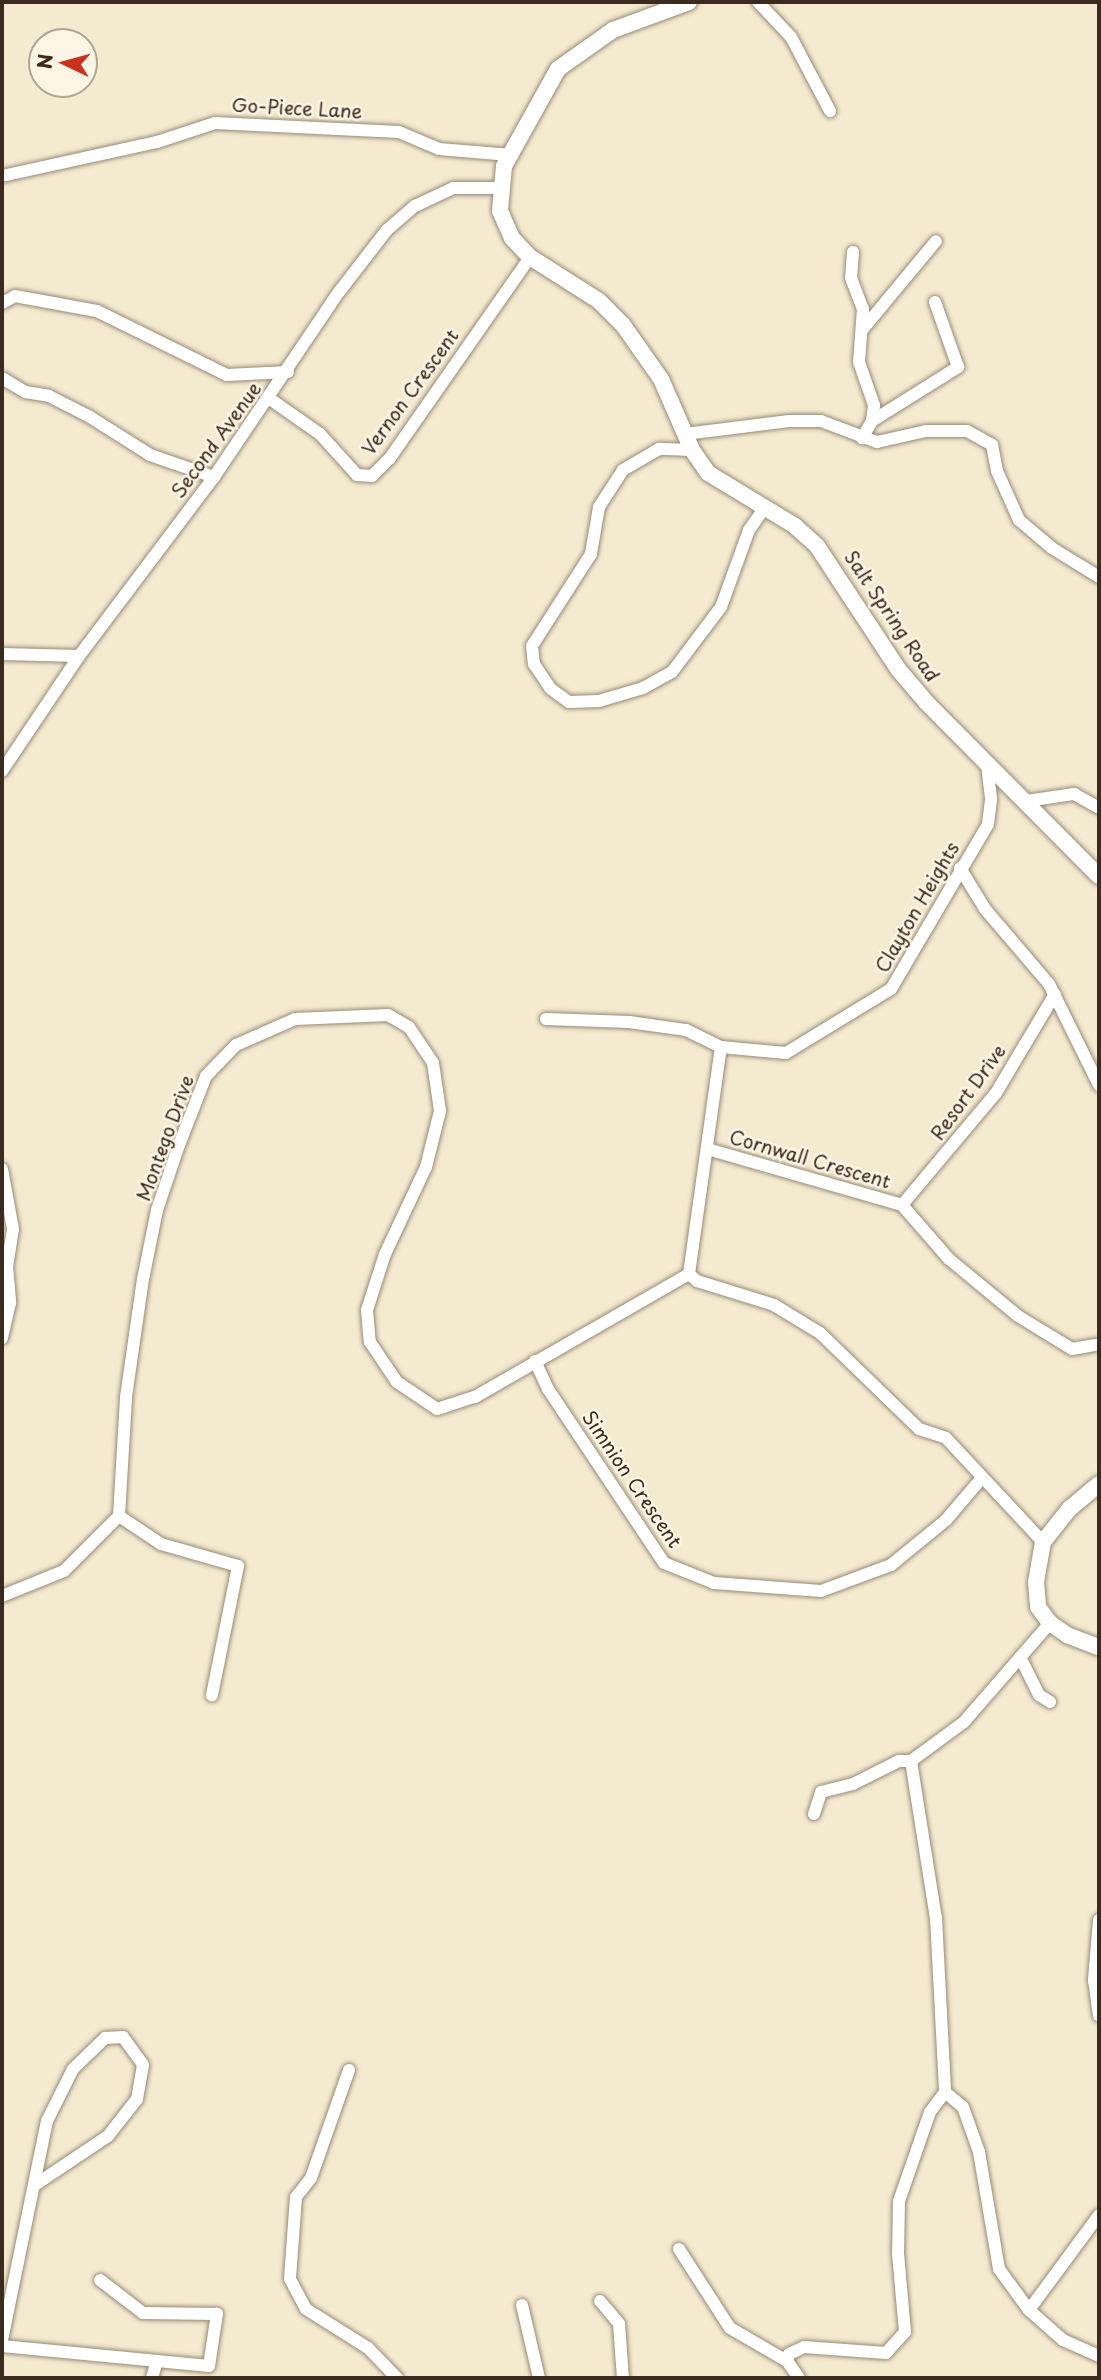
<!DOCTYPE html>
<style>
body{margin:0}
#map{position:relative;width:1101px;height:2380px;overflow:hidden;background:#f4ead0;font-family:"Playpen Sans",sans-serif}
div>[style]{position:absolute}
.roads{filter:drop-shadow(0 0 2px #988a77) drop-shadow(0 0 2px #988a77)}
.street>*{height:12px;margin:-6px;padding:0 6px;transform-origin:6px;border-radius:6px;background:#fff}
.secondary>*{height:16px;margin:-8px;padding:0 8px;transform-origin:8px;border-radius:8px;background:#fff}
span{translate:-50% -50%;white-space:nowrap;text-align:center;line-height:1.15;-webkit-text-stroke:5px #fcf5e5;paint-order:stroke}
.street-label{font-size:19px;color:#3b2a1e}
.frame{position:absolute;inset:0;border:4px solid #3b2a1e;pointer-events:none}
.north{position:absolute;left:28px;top:28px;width:70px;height:70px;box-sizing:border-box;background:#fcf5e5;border:2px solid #afa495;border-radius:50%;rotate:275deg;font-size:19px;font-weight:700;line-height:28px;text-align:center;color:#3b2a1e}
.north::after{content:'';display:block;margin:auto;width:24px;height:32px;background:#c8321e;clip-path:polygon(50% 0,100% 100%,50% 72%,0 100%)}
</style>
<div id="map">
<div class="roads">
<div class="street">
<i style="left:758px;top:2px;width:48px;rotate:46.7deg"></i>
<i style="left:791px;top:37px;width:84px;rotate:62.2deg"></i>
<i style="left:2px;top:176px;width:159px;rotate:-12.4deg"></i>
<i style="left:157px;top:142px;width:61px;rotate:-18.1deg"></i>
<i style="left:215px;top:123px;width:184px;rotate:2.8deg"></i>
<i style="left:399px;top:132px;width:43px;rotate:23deg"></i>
<i style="left:439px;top:149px;width:71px;rotate:4.8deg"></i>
<i style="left:853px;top:252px;width:26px;rotate:94deg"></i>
<i style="left:851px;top:278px;width:33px;rotate:69deg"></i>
<i style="left:863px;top:309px;width:53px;rotate:94.3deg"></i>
<i style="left:859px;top:362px;width:46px;rotate:70.8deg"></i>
<i style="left:874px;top:405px;width:16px;rotate:97deg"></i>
<i style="left:872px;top:421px;width:20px;rotate:120deg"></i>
<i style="left:2px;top:303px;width:15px;rotate:-28deg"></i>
<i style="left:15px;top:296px;width:83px;rotate:10.4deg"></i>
<i style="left:97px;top:311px;width:145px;rotate:26.2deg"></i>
<i style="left:227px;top:375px;width:61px;rotate:-2.8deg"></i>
<i style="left:863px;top:329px;width:114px;rotate:-50.3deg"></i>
<i style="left:2px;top:378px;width:27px;rotate:31deg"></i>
<i style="left:25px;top:392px;width:24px;rotate:9deg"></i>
<i style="left:49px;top:396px;width:46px;rotate:27.1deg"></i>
<i style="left:90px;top:417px;width:71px;rotate:32.3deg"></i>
<i style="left:150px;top:455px;width:68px;rotate:19deg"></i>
<i style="left:270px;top:399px;width:61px;rotate:35deg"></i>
<i style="left:320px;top:434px;width:55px;rotate:47.9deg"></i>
<i style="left:357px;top:475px;width:15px;rotate:4deg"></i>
<i style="left:372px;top:476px;width:25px;rotate:-45deg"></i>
<i style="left:390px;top:458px;width:245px;rotate:-55.1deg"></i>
<i style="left:872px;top:421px;width:102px;rotate:-32.1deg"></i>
<i style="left:958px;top:367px;width:69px;rotate:-109.5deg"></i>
<i style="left:685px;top:434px;width:105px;rotate:-7.1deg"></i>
<i style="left:789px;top:421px;width:32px"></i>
<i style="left:821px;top:421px;width:60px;rotate:20.6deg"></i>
<i style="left:877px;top:442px;width:50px;rotate:-12.7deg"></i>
<i style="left:926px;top:431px;width:41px"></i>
<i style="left:967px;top:431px;width:29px;rotate:29deg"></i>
<i style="left:992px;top:445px;width:26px;rotate:79deg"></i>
<i style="left:997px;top:471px;width:54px;rotate:65.8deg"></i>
<i style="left:1019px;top:520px;width:43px;rotate:40.3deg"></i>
<i style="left:1052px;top:548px;width:55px;rotate:31.7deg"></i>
<i style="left:692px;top:450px;width:33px;rotate:-178deg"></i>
<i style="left:659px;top:449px;width:42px;rotate:149.7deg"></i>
<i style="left:623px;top:470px;width:44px;rotate:123deg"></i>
<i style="left:599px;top:507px;width:48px;rotate:99.7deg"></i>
<i style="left:591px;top:554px;width:109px;rotate:122.7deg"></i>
<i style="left:532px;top:646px;width:18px;rotate:84deg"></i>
<i style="left:534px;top:664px;width:30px;rotate:56deg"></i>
<i style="left:551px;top:689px;width:22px;rotate:36deg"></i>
<i style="left:569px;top:702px;width:30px;rotate:-2deg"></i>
<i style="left:599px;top:701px;width:46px;rotate:-16.5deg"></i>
<i style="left:643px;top:688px;width:33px;rotate:-29deg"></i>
<i style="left:672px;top:672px;width:81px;rotate:-53deg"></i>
<i style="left:721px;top:607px;width:82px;rotate:-70deg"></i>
<i style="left:749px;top:530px;width:24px;rotate:-55deg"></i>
<i style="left:2px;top:654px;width:77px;rotate:1.5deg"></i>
<i style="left:2px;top:771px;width:138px;rotate:-56.2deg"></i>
<i style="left:79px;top:656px;width:224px;rotate:-53deg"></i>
<i style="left:214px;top:477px;width:223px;rotate:-56deg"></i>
<i style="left:339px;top:292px;width:78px;rotate:-52.3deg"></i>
<i style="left:387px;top:230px;width:37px;rotate:-41deg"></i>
<i style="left:415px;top:206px;width:42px;rotate:-25.3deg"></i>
<i style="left:453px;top:188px;width:45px"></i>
<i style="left:1026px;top:801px;width:49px;rotate:-8.3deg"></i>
<i style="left:1074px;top:794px;width:29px;rotate:29deg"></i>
<i style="left:960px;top:868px;width:48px;rotate:58.6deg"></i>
<i style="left:985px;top:909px;width:99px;rotate:49.5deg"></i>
<i style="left:1049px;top:984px;width:113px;rotate:63.7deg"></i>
<i style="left:546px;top:1019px;width:83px;rotate:2.1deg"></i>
<i style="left:629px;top:1022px;width:58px;rotate:8deg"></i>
<i style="left:686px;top:1030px;width:39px;rotate:26deg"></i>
<i style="left:707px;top:1149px;width:203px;rotate:16deg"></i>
<i style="left:902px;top:1205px;width:72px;rotate:49deg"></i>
<i style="left:949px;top:1259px;width:89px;rotate:39.6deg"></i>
<i style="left:1018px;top:1316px;width:63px;rotate:31.4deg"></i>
<i style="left:1072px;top:1349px;width:27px;rotate:-10deg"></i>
<i style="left:2px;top:1169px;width:61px;rotate:79.6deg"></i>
<i style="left:13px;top:1229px;width:37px;rotate:99deg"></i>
<i style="left:7px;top:1266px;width:37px;rotate:85deg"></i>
<i style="left:10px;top:1303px;width:36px;rotate:103deg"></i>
<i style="left:902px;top:1205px;width:146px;rotate:-50deg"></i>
<i style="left:996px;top:1093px;width:115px;rotate:-59.2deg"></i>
<i style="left:689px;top:1274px;width:229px;rotate:-82deg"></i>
<i style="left:721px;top:1047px;width:65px;rotate:5.3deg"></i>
<i style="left:786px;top:1053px;width:123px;rotate:-31.4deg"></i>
<i style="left:891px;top:989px;width:191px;rotate:-59.5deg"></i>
<i style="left:988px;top:824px;width:26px;rotate:-83deg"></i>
<i style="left:991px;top:798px;width:31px;rotate:-97deg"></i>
<i style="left:689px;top:1274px;width:11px;rotate:41deg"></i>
<i style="left:697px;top:1281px;width:81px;rotate:17.3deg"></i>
<i style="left:774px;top:1305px;width:54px;rotate:31.3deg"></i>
<i style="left:820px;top:1333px;width:138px;rotate:44.1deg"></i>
<i style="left:919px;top:1429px;width:28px;rotate:18deg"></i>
<i style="left:946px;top:1438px;width:142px;rotate:47deg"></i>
<i style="left:535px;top:1361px;width:31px;rotate:65deg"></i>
<i style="left:548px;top:1389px;width:209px;rotate:56.3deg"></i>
<i style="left:664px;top:1563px;width:54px;rotate:21.8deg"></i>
<i style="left:714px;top:1583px;width:107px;rotate:4.3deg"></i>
<i style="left:821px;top:1591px;width:75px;rotate:-20.4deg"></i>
<i style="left:891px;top:1565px;width:71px;rotate:-39.3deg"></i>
<i style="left:946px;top:1520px;width:54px;rotate:-49.5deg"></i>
<i style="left:119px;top:1516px;width:119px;rotate:-86.6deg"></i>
<i style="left:126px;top:1397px;width:119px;rotate:-81.8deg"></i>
<i style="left:143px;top:1279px;width:70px;rotate:-78.5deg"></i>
<i style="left:157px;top:1210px;width:69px;rotate:-71.3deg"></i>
<i style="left:179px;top:1145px;width:74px;rotate:-68.6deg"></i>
<i style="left:206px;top:1076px;width:43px;rotate:-45.9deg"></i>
<i style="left:236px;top:1045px;width:64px;rotate:-23.8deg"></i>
<i style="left:295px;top:1019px;width:93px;rotate:-2.5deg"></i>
<i style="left:388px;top:1015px;width:24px;rotate:30deg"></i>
<i style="left:409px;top:1027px;width:43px;rotate:56.3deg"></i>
<i style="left:433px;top:1063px;width:49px;rotate:81.7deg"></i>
<i style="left:440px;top:1111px;width:58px;rotate:104deg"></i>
<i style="left:426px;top:1167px;width:96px;rotate:115.2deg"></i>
<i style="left:385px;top:1254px;width:59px;rotate:107.8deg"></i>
<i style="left:367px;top:1310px;width:32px;rotate:85deg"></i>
<i style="left:370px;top:1342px;width:48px;rotate:56deg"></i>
<i style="left:397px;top:1382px;width:48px;rotate:34deg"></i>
<i style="left:437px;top:1409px;width:40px;rotate:-18deg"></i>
<i style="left:475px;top:1397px;width:247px;rotate:-29.9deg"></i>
<i style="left:2px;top:1596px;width:67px;rotate:-22deg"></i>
<i style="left:64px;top:1571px;width:78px;rotate:-45deg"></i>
<i style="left:119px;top:1516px;width:50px;rotate:33.7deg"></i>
<i style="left:161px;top:1544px;width:80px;rotate:15.9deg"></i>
<i style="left:238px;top:1566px;width:132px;rotate:101.4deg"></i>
<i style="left:1050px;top:1623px;width:131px;rotate:131deg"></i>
<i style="left:964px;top:1722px;width:66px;rotate:143.7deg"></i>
<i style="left:911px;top:1761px;width:159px;rotate:81deg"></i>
<i style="left:936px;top:1918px;width:174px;rotate:87deg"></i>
<i style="left:945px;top:2092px;width:23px;rotate:40deg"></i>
<i style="left:963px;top:2107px;width:48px;rotate:70.4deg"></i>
<i style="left:979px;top:2152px;width:119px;rotate:80.3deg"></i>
<i style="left:999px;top:2269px;width:51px;rotate:53.8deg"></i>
<i style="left:1029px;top:2310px;width:45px;rotate:41.4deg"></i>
<i style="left:1063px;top:2340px;width:39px;rotate:24deg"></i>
<i style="left:1020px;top:1657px;width:42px;rotate:63.4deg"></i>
<i style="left:1039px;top:1695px;width:13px;rotate:32deg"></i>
<i style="left:814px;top:1814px;width:23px;rotate:-72deg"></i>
<i style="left:821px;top:1792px;width:33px;rotate:-14deg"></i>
<i style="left:853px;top:1784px;width:51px;rotate:-26.6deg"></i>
<i style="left:899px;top:1761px;width:12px"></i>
<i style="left:1099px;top:1920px;width:60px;rotate:94.8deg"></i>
<i style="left:1094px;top:1980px;width:36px;rotate:82deg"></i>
<i style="left:349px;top:2070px;width:114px;rotate:109.4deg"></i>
<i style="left:311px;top:2178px;width:24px;rotate:128deg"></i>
<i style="left:296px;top:2197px;width:82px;rotate:94.2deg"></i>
<i style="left:290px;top:2279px;width:34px;rotate:62deg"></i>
<i style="left:306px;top:2309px;width:73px;rotate:32.2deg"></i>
<i style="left:368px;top:2348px;width:42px;rotate:46deg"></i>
<i style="left:679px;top:2249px;width:94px;rotate:57.2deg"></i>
<i style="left:730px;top:2328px;width:66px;rotate:30.1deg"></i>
<i style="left:600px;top:2301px;width:30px;rotate:50deg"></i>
<i style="left:619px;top:2324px;width:54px;rotate:85.8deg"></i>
<i style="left:522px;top:2305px;width:75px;rotate:76.9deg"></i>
<i style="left:1029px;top:2310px;width:118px;rotate:-53.6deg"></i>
<i style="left:2px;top:2340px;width:224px;rotate:-78.4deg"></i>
<i style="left:47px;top:2121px;width:58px;rotate:-63.4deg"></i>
<i style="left:73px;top:2069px;width:45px;rotate:-44.1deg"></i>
<i style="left:105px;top:2038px;width:18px;rotate:-3deg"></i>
<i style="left:123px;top:2037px;width:34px;rotate:54deg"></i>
<i style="left:143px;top:2065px;width:35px;rotate:100deg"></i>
<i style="left:137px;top:2099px;width:47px;rotate:128.1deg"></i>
<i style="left:108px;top:2136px;width:88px;rotate:146.1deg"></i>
<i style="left:2px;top:2346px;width:208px;rotate:5.5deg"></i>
<i style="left:209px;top:2366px;width:53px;rotate:-81.3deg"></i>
<i style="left:217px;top:2314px;width:74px;rotate:-179.2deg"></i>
<i style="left:143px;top:2313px;width:54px;rotate:-142.5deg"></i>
<i style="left:152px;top:2378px;width:15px;rotate:-74deg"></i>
<i style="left:799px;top:2378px;width:21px;rotate:-125deg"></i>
<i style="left:787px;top:2361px;width:7px;rotate:-74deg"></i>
<i style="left:789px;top:2354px;width:17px;rotate:-25deg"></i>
<i style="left:804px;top:2347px;width:82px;rotate:4.2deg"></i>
<i style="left:886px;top:2353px;width:28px;rotate:-48deg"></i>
<i style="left:905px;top:2332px;width:78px;rotate:-95.1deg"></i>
<i style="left:898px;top:2254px;width:53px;rotate:-88.9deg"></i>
<i style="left:899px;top:2201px;width:94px;rotate:-70.8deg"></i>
<i style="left:930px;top:2112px;width:25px;rotate:-53deg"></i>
</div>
<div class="secondary">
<i style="left:689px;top:2px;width:81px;rotate:159.8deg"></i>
<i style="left:613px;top:30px;width:67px;rotate:144.7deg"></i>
<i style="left:558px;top:69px;width:111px;rotate:119.1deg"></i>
<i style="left:504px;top:166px;width:45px;rotate:95.1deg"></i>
<i style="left:500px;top:211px;width:30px;rotate:66deg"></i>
<i style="left:512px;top:238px;width:26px;rotate:47deg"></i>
<i style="left:530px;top:257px;width:82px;rotate:32.5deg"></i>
<i style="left:599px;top:301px;width:34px;rotate:45deg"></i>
<i style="left:623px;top:325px;width:66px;rotate:54.9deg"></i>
<i style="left:661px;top:379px;width:77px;rotate:66.4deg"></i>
<i style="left:692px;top:450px;width:28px;rotate:55deg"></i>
<i style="left:708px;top:473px;width:102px;rotate:31.3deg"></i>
<i style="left:795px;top:526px;width:30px;rotate:42deg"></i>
<i style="left:817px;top:546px;width:147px;rotate:56.6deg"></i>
<i style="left:898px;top:669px;width:43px;rotate:49.7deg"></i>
<i style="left:926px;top:702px;width:245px;rotate:45.2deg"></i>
<i style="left:1099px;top:1484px;width:38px;rotate:140deg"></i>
<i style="left:1070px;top:1508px;width:43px;rotate:128.5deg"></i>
<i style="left:1043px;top:1542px;width:41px;rotate:99.9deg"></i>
<i style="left:1036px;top:1582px;width:25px;rotate:85deg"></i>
<i style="left:1038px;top:1607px;width:20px;rotate:53deg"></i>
<i style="left:1050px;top:1623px;width:21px;rotate:35deg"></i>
<i style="left:1067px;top:1635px;width:34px;rotate:21deg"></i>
</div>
</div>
<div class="street-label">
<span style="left:297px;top:108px;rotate:3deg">Go-Piece Lane</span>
<span style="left:410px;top:392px;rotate:-54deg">Vernon Crescent</span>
<span style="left:216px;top:440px;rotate:-54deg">Second Avenue</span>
<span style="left:892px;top:616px;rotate:56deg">Salt Spring Road</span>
<span style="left:917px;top:907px;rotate:-60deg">Clayton Heights</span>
<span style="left:968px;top:1092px;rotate:-54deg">Resort Drive</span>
<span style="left:165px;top:1138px;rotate:-70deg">Montego Drive</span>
<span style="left:810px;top:1159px;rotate:16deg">Cornwall Crescent</span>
<span style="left:632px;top:1479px;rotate:56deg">Simnion Crescent</span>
</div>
<div class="frame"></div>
<div class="north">N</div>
</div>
